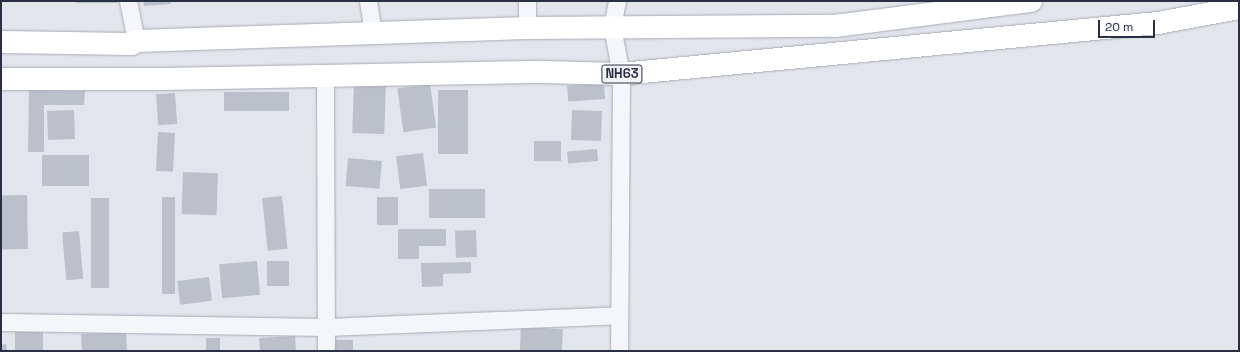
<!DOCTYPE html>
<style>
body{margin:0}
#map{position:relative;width:1240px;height:352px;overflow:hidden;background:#e2e5eb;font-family:"Space Grotesk",sans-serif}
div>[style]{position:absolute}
.building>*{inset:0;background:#bcc0cb;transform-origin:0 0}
.roads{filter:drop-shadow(0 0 1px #a7abb6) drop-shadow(0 0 1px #a7abb6)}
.street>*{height:17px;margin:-8.5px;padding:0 8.5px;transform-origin:8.5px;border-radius:8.5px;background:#f5f6f9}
.highway>*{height:22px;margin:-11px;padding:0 11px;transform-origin:11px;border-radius:11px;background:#fff}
span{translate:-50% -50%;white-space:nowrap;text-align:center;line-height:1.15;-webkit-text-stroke:3px #f2f4f8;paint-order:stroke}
.shield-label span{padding:1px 3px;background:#f2f4f8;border:1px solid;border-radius:3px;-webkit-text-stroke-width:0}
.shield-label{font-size:13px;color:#293044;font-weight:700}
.frame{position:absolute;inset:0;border:2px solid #293044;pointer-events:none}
.scale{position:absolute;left:1098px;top:20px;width:57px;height:18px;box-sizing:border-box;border:2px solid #293044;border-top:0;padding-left:5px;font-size:12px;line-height:14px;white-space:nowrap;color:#293044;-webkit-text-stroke:3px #f2f4f8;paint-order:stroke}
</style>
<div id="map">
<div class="building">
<i style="left:76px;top:1px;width:42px;height:2px"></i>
<i style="clip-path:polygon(143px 1px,171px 1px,171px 4px,144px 6px)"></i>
<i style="left:354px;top:83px;width:32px;height:50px;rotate:2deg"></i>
<i style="left:604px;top:83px;width:16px;height:37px;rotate:86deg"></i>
<i style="left:430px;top:84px;width:44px;height:33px;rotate:82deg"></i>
<i style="clip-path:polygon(29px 90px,85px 91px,84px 105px,44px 105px,44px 152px,28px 152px)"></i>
<i style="left:438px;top:90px;width:30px;height:64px"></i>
<i style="left:289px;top:92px;width:19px;height:65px;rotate:90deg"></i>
<i style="left:175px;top:93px;width:31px;height:19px;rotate:86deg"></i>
<i style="left:74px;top:110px;width:29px;height:27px;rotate:88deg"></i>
<i style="left:572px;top:110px;width:30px;height:30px;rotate:2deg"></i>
<i style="left:158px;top:132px;width:17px;height:39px;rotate:3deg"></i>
<i style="left:534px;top:141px;width:27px;height:20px"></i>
<i style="left:597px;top:149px;width:12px;height:30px;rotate:85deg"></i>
<i style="left:423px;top:153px;width:33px;height:27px;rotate:83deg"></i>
<i style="left:42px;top:155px;width:47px;height:31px"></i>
<i style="left:348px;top:158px;width:34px;height:28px;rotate:5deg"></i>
<i style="left:183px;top:172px;width:35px;height:42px;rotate:2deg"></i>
<i style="left:429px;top:189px;width:56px;height:29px"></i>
<i style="left:27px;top:195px;width:54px;height:26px;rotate:89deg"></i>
<i style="left:282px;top:196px;width:53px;height:20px;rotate:84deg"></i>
<i style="left:162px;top:197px;width:13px;height:97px"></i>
<i style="left:377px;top:197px;width:21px;height:28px"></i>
<i style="left:91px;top:198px;width:18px;height:90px"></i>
<i style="clip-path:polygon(398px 229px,446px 229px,446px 246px,419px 246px,419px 259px,398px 259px)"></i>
<i style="left:476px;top:230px;width:27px;height:21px;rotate:88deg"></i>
<i style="left:79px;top:231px;width:48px;height:17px;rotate:85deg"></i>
<i style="left:257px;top:261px;width:34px;height:38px;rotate:85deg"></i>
<i style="left:267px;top:261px;width:22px;height:25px"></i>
<i style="clip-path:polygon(471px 262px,471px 273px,443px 274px,443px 286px,422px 287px,421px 263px)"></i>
<i style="left:209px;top:277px;width:24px;height:32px;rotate:83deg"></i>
<i style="left:521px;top:327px;width:42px;height:24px;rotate:3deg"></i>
<i style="left:15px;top:332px;width:28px;height:19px"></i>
<i style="left:126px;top:332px;width:19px;height:45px;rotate:87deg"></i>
<i style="clip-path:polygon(295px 336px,296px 351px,260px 351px,259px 338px)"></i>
<i style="left:206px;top:338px;width:14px;height:13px"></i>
<i style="left:334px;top:340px;width:19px;height:11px"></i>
<i style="clip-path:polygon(6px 344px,7px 351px,1px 351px,1px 345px)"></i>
</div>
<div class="roads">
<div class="street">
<i style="left:128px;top:1px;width:41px;rotate:78.7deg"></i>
<i style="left:368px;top:1px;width:32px;rotate:81deg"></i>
<i style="left:617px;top:1px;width:26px;rotate:101deg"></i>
<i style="left:612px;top:27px;width:48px;rotate:79.2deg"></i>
<i style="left:621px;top:74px;width:277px;rotate:90.4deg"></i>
<i style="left:527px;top:28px;width:27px;rotate:-90deg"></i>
<i style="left:325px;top:76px;width:275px;rotate:89.8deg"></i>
<i style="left:1px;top:322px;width:325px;rotate:0.9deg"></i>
<i style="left:326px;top:327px;width:293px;rotate:-2.3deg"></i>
</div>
<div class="highway">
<i style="left:1px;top:42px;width:131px;rotate:0.9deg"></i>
<i style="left:132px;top:44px;width:5px;rotate:-37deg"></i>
<i style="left:136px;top:41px;width:391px;rotate:-1.9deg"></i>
<i style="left:527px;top:28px;width:308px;rotate:-0.4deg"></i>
<i style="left:835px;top:26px;width:198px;rotate:-7.3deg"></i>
<i style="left:1px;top:79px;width:162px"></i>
<i style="left:163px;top:79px;width:379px;rotate:-1.1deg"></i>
<i style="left:542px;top:72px;width:79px;rotate:1.5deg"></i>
<i style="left:621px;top:74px;width:539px;rotate:-5.43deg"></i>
<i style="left:1158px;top:23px;width:82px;rotate:-10.5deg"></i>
</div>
</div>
<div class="shield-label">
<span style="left:622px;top:74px">NH63</span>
</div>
<div class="frame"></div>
<div class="scale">20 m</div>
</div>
